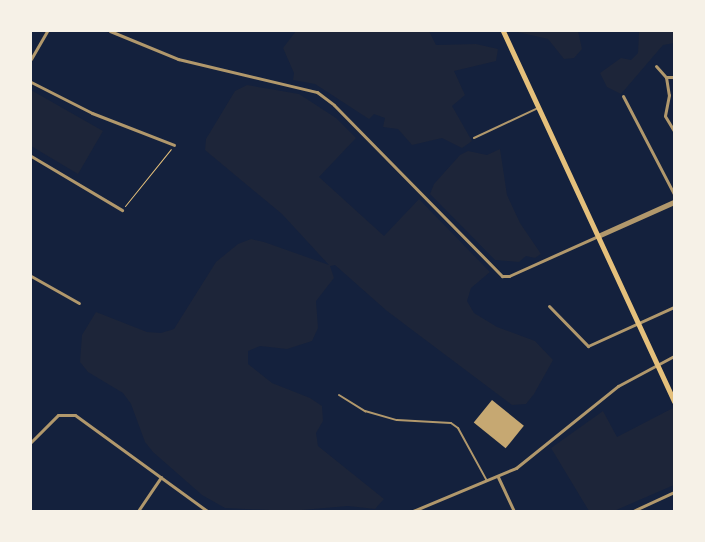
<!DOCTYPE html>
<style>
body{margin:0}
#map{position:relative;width:705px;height:542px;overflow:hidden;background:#14213d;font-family:"PT Sans",sans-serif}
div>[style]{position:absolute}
.green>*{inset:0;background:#1d2539}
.building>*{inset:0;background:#c6a872;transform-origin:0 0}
.path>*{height:1px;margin:-0.5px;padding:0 0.5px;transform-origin:0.5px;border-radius:0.5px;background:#e5c07b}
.service>*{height:2px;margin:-1px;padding:0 1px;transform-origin:1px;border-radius:1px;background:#b1986c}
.minor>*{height:3px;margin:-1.5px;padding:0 1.5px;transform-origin:1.5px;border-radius:1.5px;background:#b1986c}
.tertiary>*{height:4.5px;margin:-2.25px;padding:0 2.25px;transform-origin:2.25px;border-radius:2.25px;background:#b1986c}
.secondary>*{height:5px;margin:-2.5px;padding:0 2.5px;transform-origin:2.5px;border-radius:2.5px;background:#e5c07b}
span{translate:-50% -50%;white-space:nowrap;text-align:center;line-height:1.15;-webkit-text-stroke:5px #f6f1e7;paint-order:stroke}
.frame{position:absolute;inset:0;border:32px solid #f6f1e7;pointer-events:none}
</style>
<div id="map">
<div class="green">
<i style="clip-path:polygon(296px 31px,429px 31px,436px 45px,476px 44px,498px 49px,496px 61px,454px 71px,465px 95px,452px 106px,472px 141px,462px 148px,442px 138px,412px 145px,398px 129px,383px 127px,385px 118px,374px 114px,369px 119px,315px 84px,293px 80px,294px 73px,283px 48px)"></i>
<i style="clip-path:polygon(513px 31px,578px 31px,582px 49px,574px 58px,564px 59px,548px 39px)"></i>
<i style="clip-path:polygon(639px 31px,674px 31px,674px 43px,663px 45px,621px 94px,607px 87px,600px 73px,621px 58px,631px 60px,638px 53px)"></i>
<i style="clip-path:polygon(247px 85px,299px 94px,336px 118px,356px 138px,319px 177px,384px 236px,419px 199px,490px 272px,471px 288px,467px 301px,474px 313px,497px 327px,535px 341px,553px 360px,534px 394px,526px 404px,512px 405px,387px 311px,335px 265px,330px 266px,334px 278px,316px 301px,318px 328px,312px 341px,287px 349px,260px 346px,248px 351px,248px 364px,272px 383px,310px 398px,322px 406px,323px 421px,316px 433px,318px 446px,384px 499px,375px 509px,348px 506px,290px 511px,225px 508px,202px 495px,153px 452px,145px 442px,131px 404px,123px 393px,88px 372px,80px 362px,82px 335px,96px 312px,147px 332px,161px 333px,174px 329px,216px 262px,238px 244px,251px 239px,264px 242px,329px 265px,282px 214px,205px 150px,206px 139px,235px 91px)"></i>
<i style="clip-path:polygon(31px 90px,103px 131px,78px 174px,31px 146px)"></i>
<i style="clip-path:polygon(500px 149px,507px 195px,520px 223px,541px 254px,535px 258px,526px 256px,519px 262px,495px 260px,430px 194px,434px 184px,460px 155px,468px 151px,487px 155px)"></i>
<i style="clip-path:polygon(673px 408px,674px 485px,614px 511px,589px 511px,551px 448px,603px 411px,617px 437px)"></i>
</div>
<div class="building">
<i style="left:492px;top:400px;width:41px;height:29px;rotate:39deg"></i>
</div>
<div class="path">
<i style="left:125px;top:206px;width:73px;rotate:-51.1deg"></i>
</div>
<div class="service">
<i style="left:474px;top:138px;width:71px;rotate:-25.1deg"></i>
<i style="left:339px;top:395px;width:31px;rotate:32deg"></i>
<i style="left:365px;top:411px;width:33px;rotate:16deg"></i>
<i style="left:397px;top:420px;width:54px;rotate:3.2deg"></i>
<i style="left:451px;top:423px;width:9px;rotate:36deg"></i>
<i style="left:458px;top:428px;width:60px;rotate:61.3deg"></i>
</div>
<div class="minor">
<i style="left:110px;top:31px;width:74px;rotate:22.4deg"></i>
<i style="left:178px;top:59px;width:143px;rotate:13.4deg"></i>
<i style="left:317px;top:92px;width:21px;rotate:37deg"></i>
<i style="left:334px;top:105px;width:240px;rotate:45.5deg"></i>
<i style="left:502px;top:276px;width:7px"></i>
<i style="left:509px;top:276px;width:98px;rotate:-24.2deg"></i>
<i style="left:31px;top:59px;width:32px;rotate:-60deg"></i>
<i style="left:656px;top:66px;width:15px;rotate:48deg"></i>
<i style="left:666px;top:77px;width:18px;rotate:81deg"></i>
<i style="left:669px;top:95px;width:21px;rotate:101deg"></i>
<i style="left:665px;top:116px;width:17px;rotate:59deg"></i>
<i style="left:666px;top:77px;width:8px"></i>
<i style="left:31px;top:82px;width:68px;rotate:26.9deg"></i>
<i style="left:92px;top:113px;width:88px;rotate:21.3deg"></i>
<i style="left:623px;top:96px;width:110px;rotate:62.5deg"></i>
<i style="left:31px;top:156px;width:106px;rotate:30.7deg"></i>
<i style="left:31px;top:276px;width:55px;rotate:29.4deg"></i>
<i style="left:549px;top:306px;width:56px;rotate:45.7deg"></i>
<i style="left:588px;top:346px;width:94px;rotate:-24.4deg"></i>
<i style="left:31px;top:442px;width:38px;rotate:-45deg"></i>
<i style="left:58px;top:415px;width:17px"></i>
<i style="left:75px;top:415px;width:163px;rotate:36deg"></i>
<i style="left:498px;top:477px;width:38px;rotate:65deg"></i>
<i style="left:138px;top:511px;width:41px;rotate:-55.9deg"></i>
<i style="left:413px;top:511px;width:112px;rotate:-22.7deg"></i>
<i style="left:516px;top:468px;width:131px;rotate:-38.8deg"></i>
<i style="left:618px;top:386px;width:64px;rotate:-28.2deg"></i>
<i style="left:633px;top:511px;width:45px;rotate:-24.9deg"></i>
</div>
<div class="tertiary">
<i style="left:598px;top:236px;width:83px;rotate:-24.1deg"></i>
</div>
<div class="secondary">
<i style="left:503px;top:31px;width:408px;rotate:65.2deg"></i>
</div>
<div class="frame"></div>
</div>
